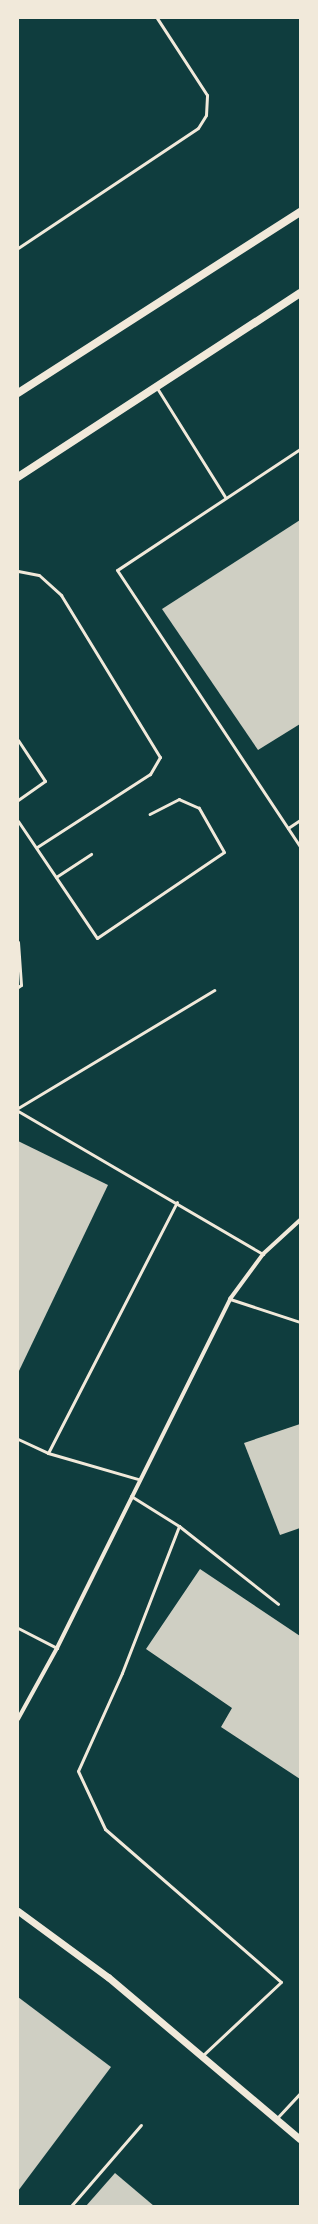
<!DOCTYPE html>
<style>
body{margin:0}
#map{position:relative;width:318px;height:2224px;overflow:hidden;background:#0f3d3e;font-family:"Work Sans",sans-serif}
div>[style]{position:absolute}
.building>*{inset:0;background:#cfcfc3}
.service>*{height:3px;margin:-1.5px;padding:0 1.5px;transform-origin:1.5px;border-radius:1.5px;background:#f1e9da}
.minor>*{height:4px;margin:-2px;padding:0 2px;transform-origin:2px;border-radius:2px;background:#f1e9da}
.tertiary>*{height:7px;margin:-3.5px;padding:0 3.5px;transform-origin:3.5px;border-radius:3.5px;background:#f1e9da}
.secondary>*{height:8px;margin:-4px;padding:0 4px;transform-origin:4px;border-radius:4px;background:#f1e9da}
span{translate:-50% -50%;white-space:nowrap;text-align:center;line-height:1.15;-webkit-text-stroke:3px #f1e9da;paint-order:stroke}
.frame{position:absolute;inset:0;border:19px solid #f1e9da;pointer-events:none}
</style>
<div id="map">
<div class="building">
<i style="clip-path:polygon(300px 520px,300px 724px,258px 750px,162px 609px)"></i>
<i style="clip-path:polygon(18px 1141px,108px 1185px,18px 1373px)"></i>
<i style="clip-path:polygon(300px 1424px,300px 1528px,280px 1535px,244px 1443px)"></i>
<i style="clip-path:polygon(200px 1569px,300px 1636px,300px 1779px,221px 1727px,232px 1708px,146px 1649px)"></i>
<i style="clip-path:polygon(18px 1997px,111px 2067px,18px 2191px)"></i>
<i style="clip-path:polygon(115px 2173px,154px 2206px,86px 2206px)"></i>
</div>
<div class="service">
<i style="left:18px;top:248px;width:216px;rotate:-33.7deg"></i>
<i style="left:198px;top:128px;width:15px;rotate:-58deg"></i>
<i style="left:206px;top:115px;width:20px;rotate:-87deg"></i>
<i style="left:207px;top:95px;width:92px;rotate:-123deg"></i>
<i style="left:157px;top:388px;width:128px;rotate:58deg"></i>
<i style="left:300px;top:449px;width:219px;rotate:146.5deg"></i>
<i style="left:117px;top:570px;width:331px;rotate:56.5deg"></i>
<i style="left:18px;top:571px;width:21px;rotate:11deg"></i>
<i style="left:39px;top:575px;width:30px;rotate:42deg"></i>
<i style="left:61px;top:595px;width:190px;rotate:58.6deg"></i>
<i style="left:160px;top:757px;width:20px;rotate:120deg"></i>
<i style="left:150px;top:774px;width:135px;rotate:147.1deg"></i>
<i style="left:18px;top:740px;width:49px;rotate:56.6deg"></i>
<i style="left:45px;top:781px;width:33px;rotate:145deg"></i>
<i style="left:18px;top:821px;width:141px;rotate:56deg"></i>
<i style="left:97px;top:938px;width:153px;rotate:-34.1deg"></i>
<i style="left:224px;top:852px;width:51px;rotate:-119.6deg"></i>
<i style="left:199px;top:808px;width:22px;rotate:-156deg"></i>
<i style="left:179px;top:799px;width:33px;rotate:153deg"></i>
<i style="left:288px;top:828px;width:14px;rotate:-34deg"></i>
<i style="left:56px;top:877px;width:42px;rotate:-33.3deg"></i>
<i style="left:18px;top:942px;width:43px;rotate:86deg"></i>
<i style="left:21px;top:985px;width:4px;rotate:146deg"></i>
<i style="left:18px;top:1108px;width:229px;rotate:-31deg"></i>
<i style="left:18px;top:1111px;width:284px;rotate:30.3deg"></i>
<i style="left:230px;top:1299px;width:74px;rotate:18.2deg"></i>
<i style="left:18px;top:1439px;width:33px;rotate:25deg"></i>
<i style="left:48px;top:1453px;width:94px;rotate:16.1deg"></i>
<i style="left:48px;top:1453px;width:282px;rotate:-62.8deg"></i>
<i style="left:131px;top:1496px;width:57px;rotate:32deg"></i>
<i style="left:179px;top:1526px;width:126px;rotate:38.2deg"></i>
<i style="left:179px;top:1526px;width:158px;rotate:111.2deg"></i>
<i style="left:122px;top:1673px;width:107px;rotate:114.2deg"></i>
<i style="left:78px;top:1771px;width:64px;rotate:65deg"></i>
<i style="left:105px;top:1829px;width:233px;rotate:41deg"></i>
<i style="left:281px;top:1982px;width:108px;rotate:136.9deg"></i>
<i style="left:18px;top:1628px;width:44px;rotate:27.1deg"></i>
<i style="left:277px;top:2118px;width:34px;rotate:-47deg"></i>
<i style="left:71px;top:2206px;width:107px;rotate:-49.2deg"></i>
</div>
<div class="minor">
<i style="left:18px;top:1719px;width:81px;rotate:-61.2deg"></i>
<i style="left:57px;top:1648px;width:390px;rotate:-63.6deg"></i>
<i style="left:230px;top:1299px;width:56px;rotate:-53.7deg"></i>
<i style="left:263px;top:1254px;width:50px;rotate:-42.6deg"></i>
</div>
<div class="tertiary">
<i style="left:18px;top:1911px;width:112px;rotate:36.3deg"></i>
<i style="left:108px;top:1977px;width:251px;rotate:40.2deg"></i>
</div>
<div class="secondary">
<i style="left:18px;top:393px;width:335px;rotate:-32.7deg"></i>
<i style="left:18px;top:477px;width:337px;rotate:-33.1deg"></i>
</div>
<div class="frame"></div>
</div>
